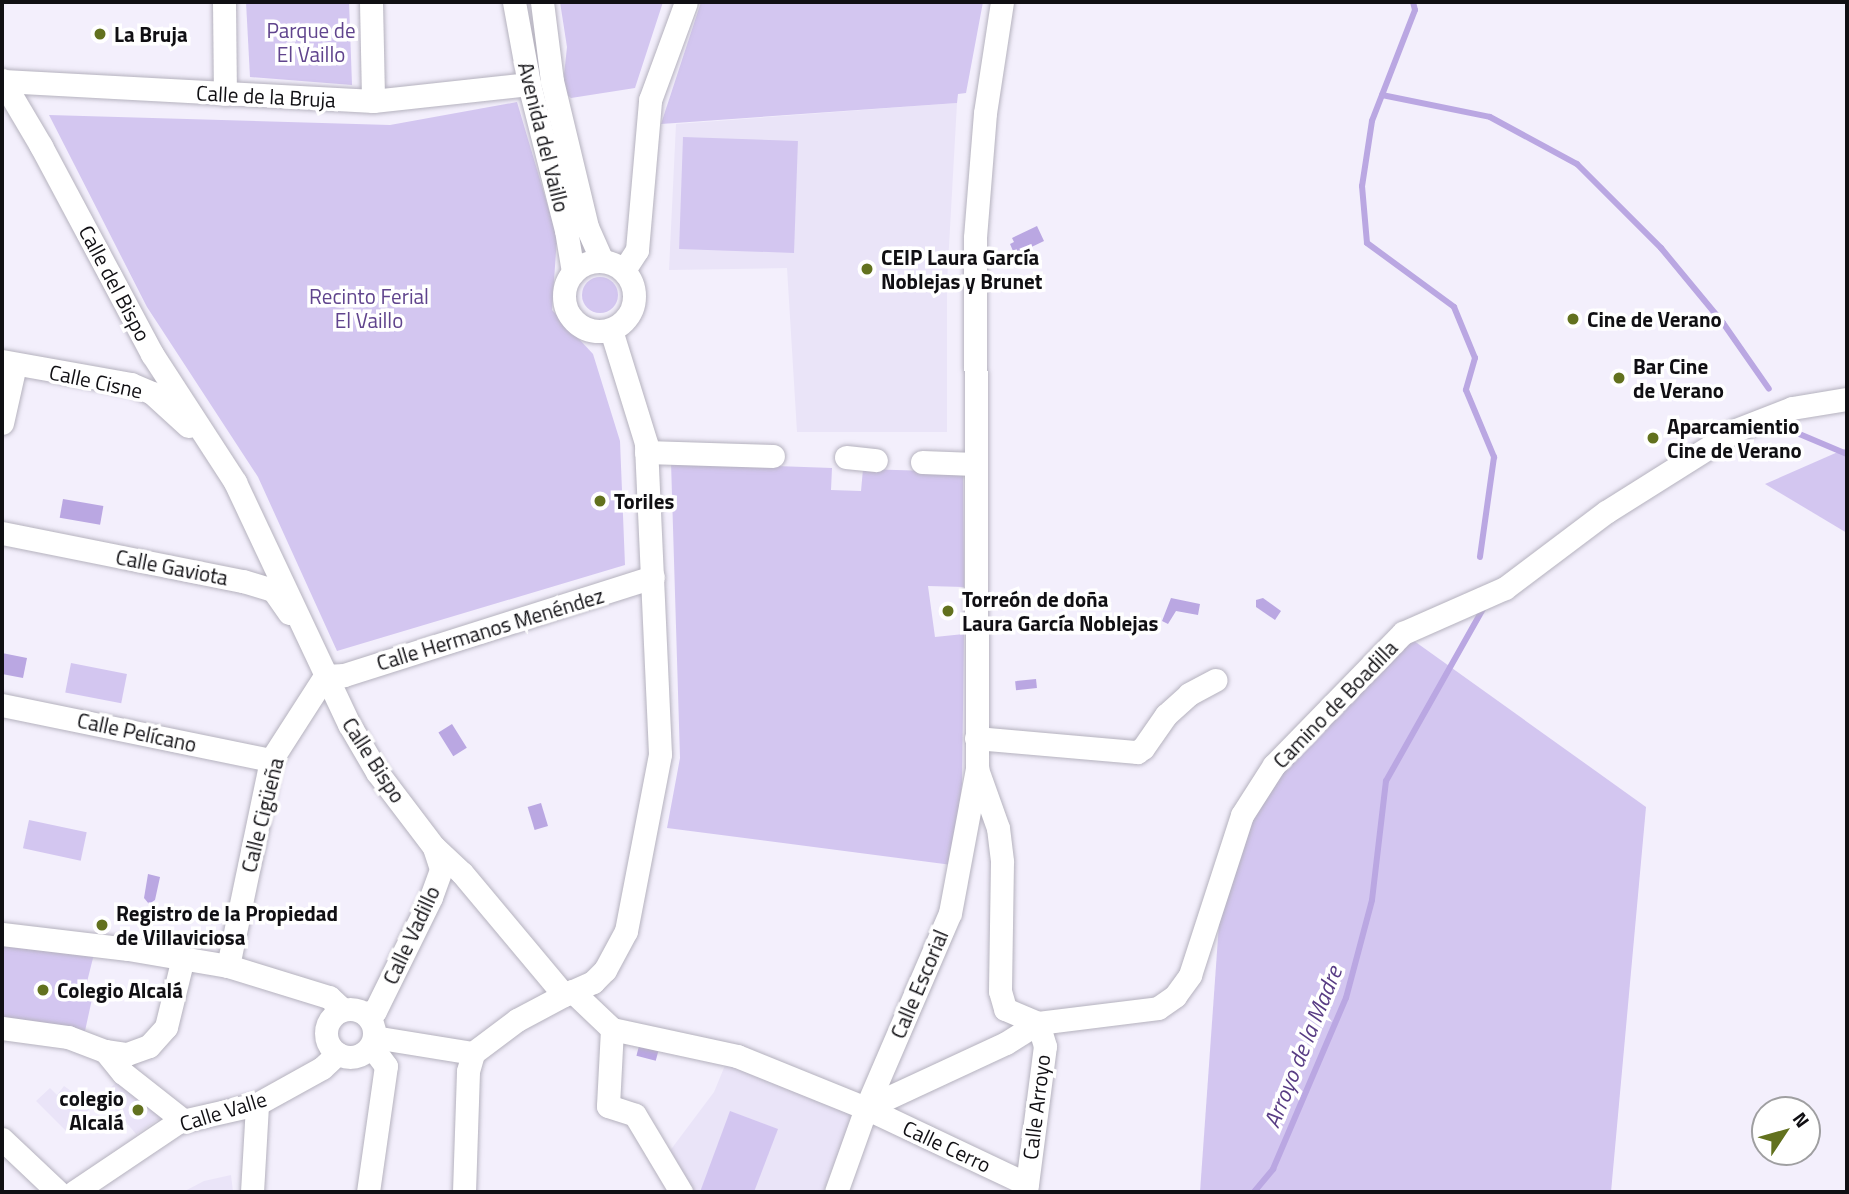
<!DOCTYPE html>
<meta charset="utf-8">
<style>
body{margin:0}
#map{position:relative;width:1849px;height:1194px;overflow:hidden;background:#f3effc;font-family:"Titillium Web",sans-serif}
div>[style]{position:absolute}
.built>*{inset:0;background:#eae4f8}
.green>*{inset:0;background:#d3c6f0;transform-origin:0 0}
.round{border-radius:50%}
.water>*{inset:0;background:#baa7e2;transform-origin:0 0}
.stream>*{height:6px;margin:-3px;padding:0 3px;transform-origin:3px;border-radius:3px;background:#baa7e2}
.roads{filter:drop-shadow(0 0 2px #b5b2be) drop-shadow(0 0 2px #b5b2be)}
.minor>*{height:23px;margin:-11.5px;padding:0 11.5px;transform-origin:11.5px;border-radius:11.5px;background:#fff}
.minor>.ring{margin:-11.5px;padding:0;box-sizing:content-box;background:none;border:23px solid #fff;border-radius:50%}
.dots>*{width:19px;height:19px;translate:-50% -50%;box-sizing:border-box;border:4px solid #fff;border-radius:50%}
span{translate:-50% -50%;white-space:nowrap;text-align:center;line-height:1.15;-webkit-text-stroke:7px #fff;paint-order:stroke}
.park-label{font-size:21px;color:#60448d}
.poi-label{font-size:21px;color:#100f13;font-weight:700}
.left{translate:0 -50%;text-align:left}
.right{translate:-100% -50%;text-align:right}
.street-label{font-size:21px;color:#100f13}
.water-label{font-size:23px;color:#583c84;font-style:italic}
.frame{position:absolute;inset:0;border:4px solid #100f13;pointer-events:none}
.north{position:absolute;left:1751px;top:1096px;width:70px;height:70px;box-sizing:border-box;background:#fff;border:2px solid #9f9fa1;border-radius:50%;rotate:54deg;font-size:19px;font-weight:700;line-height:28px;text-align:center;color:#100f13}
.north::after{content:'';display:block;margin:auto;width:24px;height:32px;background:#62711e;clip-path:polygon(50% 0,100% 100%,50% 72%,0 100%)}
</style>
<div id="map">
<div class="built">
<i style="clip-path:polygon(957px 103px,947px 282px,947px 432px,797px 432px,787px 268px,669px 270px,676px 124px)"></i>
<i style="clip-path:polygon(726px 1063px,854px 1113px,823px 1192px,686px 1192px,666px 1156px,714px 1092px)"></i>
<i style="clip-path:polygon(120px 1079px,165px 1115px,136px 1134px,103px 1095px)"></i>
<i style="clip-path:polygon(64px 1086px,92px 1106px,68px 1133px,36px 1101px,50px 1088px,57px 1095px)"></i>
<i style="clip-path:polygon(231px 1175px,233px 1192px,183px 1192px,204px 1181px)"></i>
</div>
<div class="green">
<i style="clip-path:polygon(246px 2px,349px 2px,352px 85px,250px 77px)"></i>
<i style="clip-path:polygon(560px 2px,663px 2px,635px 88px,571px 98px,567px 95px,563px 84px,567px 47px)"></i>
<i style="clip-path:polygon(701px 2px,983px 2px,966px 93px,958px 94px,957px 103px,661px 124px)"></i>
<i style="clip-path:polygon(517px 102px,557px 237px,552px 310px,593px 354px,620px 441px,625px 565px,337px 651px,258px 477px,147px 307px,49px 115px,390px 125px)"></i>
<i style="left:683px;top:137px;width:115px;height:112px;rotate:2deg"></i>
<i class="round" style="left:582px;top:277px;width:36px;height:36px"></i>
<i style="clip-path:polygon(1847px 448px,1847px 533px,1765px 484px)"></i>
<i style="clip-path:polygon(671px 462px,832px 468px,831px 490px,861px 491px,863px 469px,963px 472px,964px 587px,928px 586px,935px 637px,964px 634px,962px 784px,952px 865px,667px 828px,680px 758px)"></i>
<i style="clip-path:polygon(1403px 633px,1646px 807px,1611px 1192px,1200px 1192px,1223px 867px,1242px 815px)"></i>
<i style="left:71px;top:663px;width:57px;height:30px;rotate:11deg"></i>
<i style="left:29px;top:820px;width:59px;height:29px;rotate:12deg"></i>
<i style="clip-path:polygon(2px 945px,94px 954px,83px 998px,92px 999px,85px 1031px,2px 1020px)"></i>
<i style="clip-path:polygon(730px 1111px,778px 1129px,754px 1192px,700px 1192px)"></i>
</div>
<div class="water">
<i style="clip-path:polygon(1037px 226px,1044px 241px,1019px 253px,1017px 250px,1013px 251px,1010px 244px,1014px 242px,1012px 238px)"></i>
<i style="left:63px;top:499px;width:41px;height:19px;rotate:10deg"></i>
<i style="clip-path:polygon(1171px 598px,1200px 604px,1198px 615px,1176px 611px,1168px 624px,1162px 621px)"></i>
<i style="clip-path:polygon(1263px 598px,1281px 611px,1275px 620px,1256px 607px,1256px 600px)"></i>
<i style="clip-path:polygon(2px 653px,27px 658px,23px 678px,2px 674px)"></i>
<i style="left:1036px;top:679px;width:9px;height:21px;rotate:84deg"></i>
<i style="left:452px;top:724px;width:28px;height:16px;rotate:58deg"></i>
<i style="left:541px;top:803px;width:24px;height:14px;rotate:73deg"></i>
<i style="clip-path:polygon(148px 874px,160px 877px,155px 900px,149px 904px,144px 898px)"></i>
<i style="left:639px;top:1046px;width:20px;height:10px;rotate:15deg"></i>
</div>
<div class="stream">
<i style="left:1413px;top:2px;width:8px;rotate:76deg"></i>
<i style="left:1415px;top:10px;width:119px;rotate:111.2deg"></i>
<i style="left:1372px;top:121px;width:66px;rotate:98.7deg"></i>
<i style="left:1362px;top:186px;width:57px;rotate:85deg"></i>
<i style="left:1367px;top:243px;width:108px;rotate:36.3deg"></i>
<i style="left:1454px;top:307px;width:55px;rotate:67.6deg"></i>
<i style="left:1475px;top:358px;width:33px;rotate:106deg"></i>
<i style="left:1466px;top:390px;width:73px;rotate:67.3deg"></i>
<i style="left:1494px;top:457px;width:101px;rotate:98deg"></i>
<i style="left:1382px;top:95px;width:110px;rotate:11.5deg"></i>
<i style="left:1490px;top:117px;width:99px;rotate:28.4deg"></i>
<i style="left:1577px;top:164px;width:119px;rotate:45deg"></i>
<i style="left:1661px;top:248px;width:97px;rotate:50.4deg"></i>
<i style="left:1723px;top:323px;width:80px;rotate:55.1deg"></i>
<i style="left:1797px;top:433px;width:54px;rotate:22.8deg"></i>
<i style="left:1254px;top:1192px;width:30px;rotate:-50deg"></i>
<i style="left:1273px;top:1169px;width:186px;rotate:-66.9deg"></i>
<i style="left:1346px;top:998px;width:101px;rotate:-75.1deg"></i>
<i style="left:1372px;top:900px;width:120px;rotate:-83.3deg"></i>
<i style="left:1386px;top:781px;width:202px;rotate:-60.6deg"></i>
</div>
<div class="roads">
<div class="minor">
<i style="left:224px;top:2px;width:92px;rotate:89.4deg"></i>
<i style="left:371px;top:2px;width:99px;rotate:88.8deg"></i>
<i style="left:514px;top:2px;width:83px;rotate:79.6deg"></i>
<i style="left:529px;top:84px;width:151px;rotate:75.8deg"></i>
<i style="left:566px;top:230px;width:43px;rotate:80.5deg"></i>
<i style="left:542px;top:2px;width:80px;rotate:82.8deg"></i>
<i style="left:552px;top:81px;width:150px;rotate:76.5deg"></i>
<i style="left:587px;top:227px;width:36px;rotate:66deg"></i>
<i style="left:1002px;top:2px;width:112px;rotate:98.7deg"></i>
<i style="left:985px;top:113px;width:125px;rotate:94.6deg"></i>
<i style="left:975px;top:238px;width:531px;rotate:89.78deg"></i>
<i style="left:977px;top:769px;width:63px;rotate:70.4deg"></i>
<i style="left:998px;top:828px;width:34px;rotate:83deg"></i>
<i style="left:1002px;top:862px;width:129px;rotate:90.9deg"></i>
<i style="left:1000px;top:991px;width:19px;rotate:74deg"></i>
<i style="left:1005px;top:1009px;width:36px;rotate:23deg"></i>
<i style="left:2px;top:80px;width:77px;rotate:59.4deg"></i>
<i style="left:41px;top:146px;width:236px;rotate:61.9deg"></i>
<i style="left:152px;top:354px;width:153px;rotate:57deg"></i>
<i style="left:235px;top:482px;width:268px;rotate:64.8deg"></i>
<i style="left:349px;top:724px;width:56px;rotate:59.7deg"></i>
<i style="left:377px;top:772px;width:94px;rotate:52.8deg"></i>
<i style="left:434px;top:847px;width:38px;rotate:43deg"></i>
<i style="left:462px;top:873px;width:159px;rotate:50.1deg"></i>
<i style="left:564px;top:995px;width:32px;rotate:-24deg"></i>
<i style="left:593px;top:982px;width:17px;rotate:-45deg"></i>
<i style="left:605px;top:970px;width:44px;rotate:-61.7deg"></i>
<i style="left:626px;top:931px;width:180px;rotate:-79.1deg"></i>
<i style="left:660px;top:754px;width:311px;rotate:-92.6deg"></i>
<i style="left:646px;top:443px;width:118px;rotate:-107.2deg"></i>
<i style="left:3px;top:81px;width:371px;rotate:3.1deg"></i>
<i style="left:373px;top:101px;width:157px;rotate:-6.2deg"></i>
<i class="ring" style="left:564px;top:261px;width:47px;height:47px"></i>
<i style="left:624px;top:270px;width:24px;rotate:-57deg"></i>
<i style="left:637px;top:250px;width:151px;rotate:-85deg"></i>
<i style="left:650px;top:100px;width:104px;rotate:-69.8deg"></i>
<i style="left:2px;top:361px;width:131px;rotate:10.1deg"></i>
<i style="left:131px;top:384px;width:23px;rotate:23deg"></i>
<i style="left:152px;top:393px;width:49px;rotate:42.5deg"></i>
<i style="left:2px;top:423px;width:59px;rotate:-77.4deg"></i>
<i style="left:646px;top:452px;width:127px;rotate:1.8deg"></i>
<i style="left:846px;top:457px;width:30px;rotate:6deg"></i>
<i style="left:922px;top:462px;width:53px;rotate:2.2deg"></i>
<i style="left:2px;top:533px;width:246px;rotate:11.3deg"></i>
<i style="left:243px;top:581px;width:31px;rotate:17deg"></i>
<i style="left:273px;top:590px;width:28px;rotate:55deg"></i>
<i style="left:2px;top:705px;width:275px;rotate:11.6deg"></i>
<i style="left:976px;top:738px;width:162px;rotate:5deg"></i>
<i style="left:1137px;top:752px;width:7px;rotate:-34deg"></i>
<i style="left:1143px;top:748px;width:40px;rotate:-55.1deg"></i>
<i style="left:1166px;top:715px;width:31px;rotate:-42deg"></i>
<i style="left:1189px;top:694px;width:30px;rotate:-28deg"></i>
<i style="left:2px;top:934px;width:127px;rotate:6.8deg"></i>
<i style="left:128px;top:949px;width:101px;rotate:9.6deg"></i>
<i style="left:228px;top:966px;width:106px;rotate:17.1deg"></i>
<i style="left:329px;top:997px;width:18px;rotate:43deg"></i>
<i style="left:228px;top:966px;width:210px;rotate:-78.2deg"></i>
<i style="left:271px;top:760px;width:100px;rotate:-57.3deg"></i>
<i style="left:325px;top:676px;width:19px;rotate:-3deg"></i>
<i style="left:344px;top:675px;width:324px;rotate:-17.6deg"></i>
<i style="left:572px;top:991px;width:55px;rotate:43.5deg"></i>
<i class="ring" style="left:326px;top:1009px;width:25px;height:25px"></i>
<i style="left:364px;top:1013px;width:11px;rotate:-10deg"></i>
<i style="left:375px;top:1011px;width:127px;rotate:-63.8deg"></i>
<i style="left:431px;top:897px;width:30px;rotate:-70deg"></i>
<i style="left:441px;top:869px;width:23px;rotate:-108deg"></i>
<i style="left:2px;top:1028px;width:67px;rotate:7.8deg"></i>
<i style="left:68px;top:1037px;width:40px;rotate:21deg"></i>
<i style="left:105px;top:1051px;width:28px;rotate:51deg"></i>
<i style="left:123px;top:1073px;width:78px;rotate:38.2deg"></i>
<i style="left:612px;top:1029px;width:128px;rotate:12.2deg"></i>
<i style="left:737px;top:1056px;width:139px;rotate:22deg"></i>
<i style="left:866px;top:1108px;width:178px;rotate:25.3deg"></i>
<i style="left:612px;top:1029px;width:77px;rotate:93deg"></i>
<i style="left:608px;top:1106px;width:28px;rotate:18deg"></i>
<i style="left:635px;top:1115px;width:90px;rotate:59.1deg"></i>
<i style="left:374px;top:1037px;width:100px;rotate:9.2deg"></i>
<i style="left:105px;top:1051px;width:22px;rotate:8deg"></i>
<i style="left:127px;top:1054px;width:23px;rotate:-20deg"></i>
<i style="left:149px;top:1046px;width:25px;rotate:-48deg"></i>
<i style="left:166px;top:1027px;width:71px;rotate:-76.2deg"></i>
<i style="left:866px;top:1108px;width:154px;rotate:-24.9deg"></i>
<i style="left:1006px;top:1043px;width:38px;rotate:-32deg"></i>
<i style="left:1038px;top:1023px;width:121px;rotate:-7.1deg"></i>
<i style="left:1158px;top:1008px;width:21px;rotate:-35deg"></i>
<i style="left:1175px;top:996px;width:26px;rotate:-54deg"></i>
<i style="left:1190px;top:975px;width:168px;rotate:-72deg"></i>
<i style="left:1242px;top:815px;width:59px;rotate:-57.4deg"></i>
<i style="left:1274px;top:765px;width:185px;rotate:-45.7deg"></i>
<i style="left:1403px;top:633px;width:111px;rotate:-23.8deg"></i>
<i style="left:1505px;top:588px;width:126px;rotate:-37deg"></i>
<i style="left:1606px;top:512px;width:154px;rotate:-32.2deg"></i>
<i style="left:1736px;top:430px;width:60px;rotate:-21.4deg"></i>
<i style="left:1792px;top:408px;width:56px;rotate:-9.3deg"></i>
<i style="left:2px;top:1139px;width:77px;rotate:43.4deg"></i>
<i style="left:74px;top:1192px;width:125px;rotate:-33.9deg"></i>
<i style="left:178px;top:1122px;width:81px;rotate:-12.8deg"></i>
<i style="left:257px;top:1104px;width:74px;rotate:-29deg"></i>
<i style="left:322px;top:1068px;width:21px;rotate:-43deg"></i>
<i style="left:252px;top:1192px;width:88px;rotate:-86.7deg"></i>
<i style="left:368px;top:1192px;width:127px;rotate:-81.9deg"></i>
<i style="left:386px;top:1066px;width:25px;rotate:-127deg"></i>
<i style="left:464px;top:1192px;width:121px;rotate:-88.1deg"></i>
<i style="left:468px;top:1071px;width:19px;rotate:-74deg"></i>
<i style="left:473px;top:1053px;width:55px;rotate:-36.9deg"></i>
<i style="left:517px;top:1020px;width:53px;rotate:-28deg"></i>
<i style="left:836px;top:1192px;width:89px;rotate:-70.3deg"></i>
<i style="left:866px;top:1108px;width:212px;rotate:-66.7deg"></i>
<i style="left:950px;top:913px;width:147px;rotate:-79.4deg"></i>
<i style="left:1026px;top:1192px;width:147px;rotate:-82.6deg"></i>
<i style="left:1045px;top:1046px;width:24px;rotate:-107deg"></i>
</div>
</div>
<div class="dots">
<i style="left:100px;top:34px;background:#62711e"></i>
<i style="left:867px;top:269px;background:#62711e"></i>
<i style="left:1573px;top:319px;background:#62711e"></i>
<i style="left:1619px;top:378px;background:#62711e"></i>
<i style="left:1653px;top:438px;background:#62711e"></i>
<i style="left:600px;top:501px;background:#62711e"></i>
<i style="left:948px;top:611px;background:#62711e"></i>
<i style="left:102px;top:925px;background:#62711e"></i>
<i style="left:43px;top:990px;background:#62711e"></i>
<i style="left:138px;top:1110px;background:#62711e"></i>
</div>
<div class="park-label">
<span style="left:311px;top:42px">Parque de<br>El Vaillo</span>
<span style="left:369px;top:308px">Recinto Ferial<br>El Vaillo</span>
</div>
<div class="poi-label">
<span class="left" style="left:114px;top:34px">La Bruja</span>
<span class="left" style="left:881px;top:269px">CEIP Laura García<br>Noblejas y Brunet</span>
<span class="left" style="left:1587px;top:319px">Cine de Verano</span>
<span class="left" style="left:1633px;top:378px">Bar Cine<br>de Verano</span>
<span class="left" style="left:1667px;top:438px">Aparcamientio<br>Cine de Verano</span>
<span class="left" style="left:614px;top:501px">Toriles</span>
<span class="left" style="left:962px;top:611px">Torreón de doña<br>Laura García Noblejas</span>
<span class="left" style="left:116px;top:925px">Registro de la Propiedad<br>de Villaviciosa</span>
<span class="left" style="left:57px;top:990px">Colegio Alcalá</span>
<span class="right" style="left:124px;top:1110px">colegio<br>Alcalá</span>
</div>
<div class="street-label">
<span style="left:266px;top:96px;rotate:3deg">Calle de la Bruja</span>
<span style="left:544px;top:137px;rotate:76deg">Avenida del Vaillo</span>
<span style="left:115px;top:283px;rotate:62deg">Calle del Bispo</span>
<span style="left:96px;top:381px;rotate:12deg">Calle Cisne</span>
<span style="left:172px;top:567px;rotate:11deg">Calle Gaviota</span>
<span style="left:490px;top:629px;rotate:-17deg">Calle Hermanos Menéndez</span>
<span style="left:1335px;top:704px;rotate:-46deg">Camino de Boadilla</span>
<span style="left:137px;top:732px;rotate:12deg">Calle Pelícano</span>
<span style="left:374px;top:760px;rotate:57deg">Calle Bispo</span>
<span style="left:262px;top:815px;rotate:-76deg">Calle Cigüeña</span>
<span style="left:411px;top:935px;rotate:-65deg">Calle Vadillo</span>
<span style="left:919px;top:984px;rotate:-67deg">Calle Escorial</span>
<span style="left:1036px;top:1107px;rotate:-83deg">Calle Arroyo</span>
<span style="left:223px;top:1111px;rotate:-17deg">Calle Valle</span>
<span style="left:947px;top:1146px;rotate:25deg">Calle Cerro</span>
</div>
<div class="water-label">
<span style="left:1303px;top:1047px;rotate:-68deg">Arroyo de la Madre</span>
</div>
<div class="frame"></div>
<div class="north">N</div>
</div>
